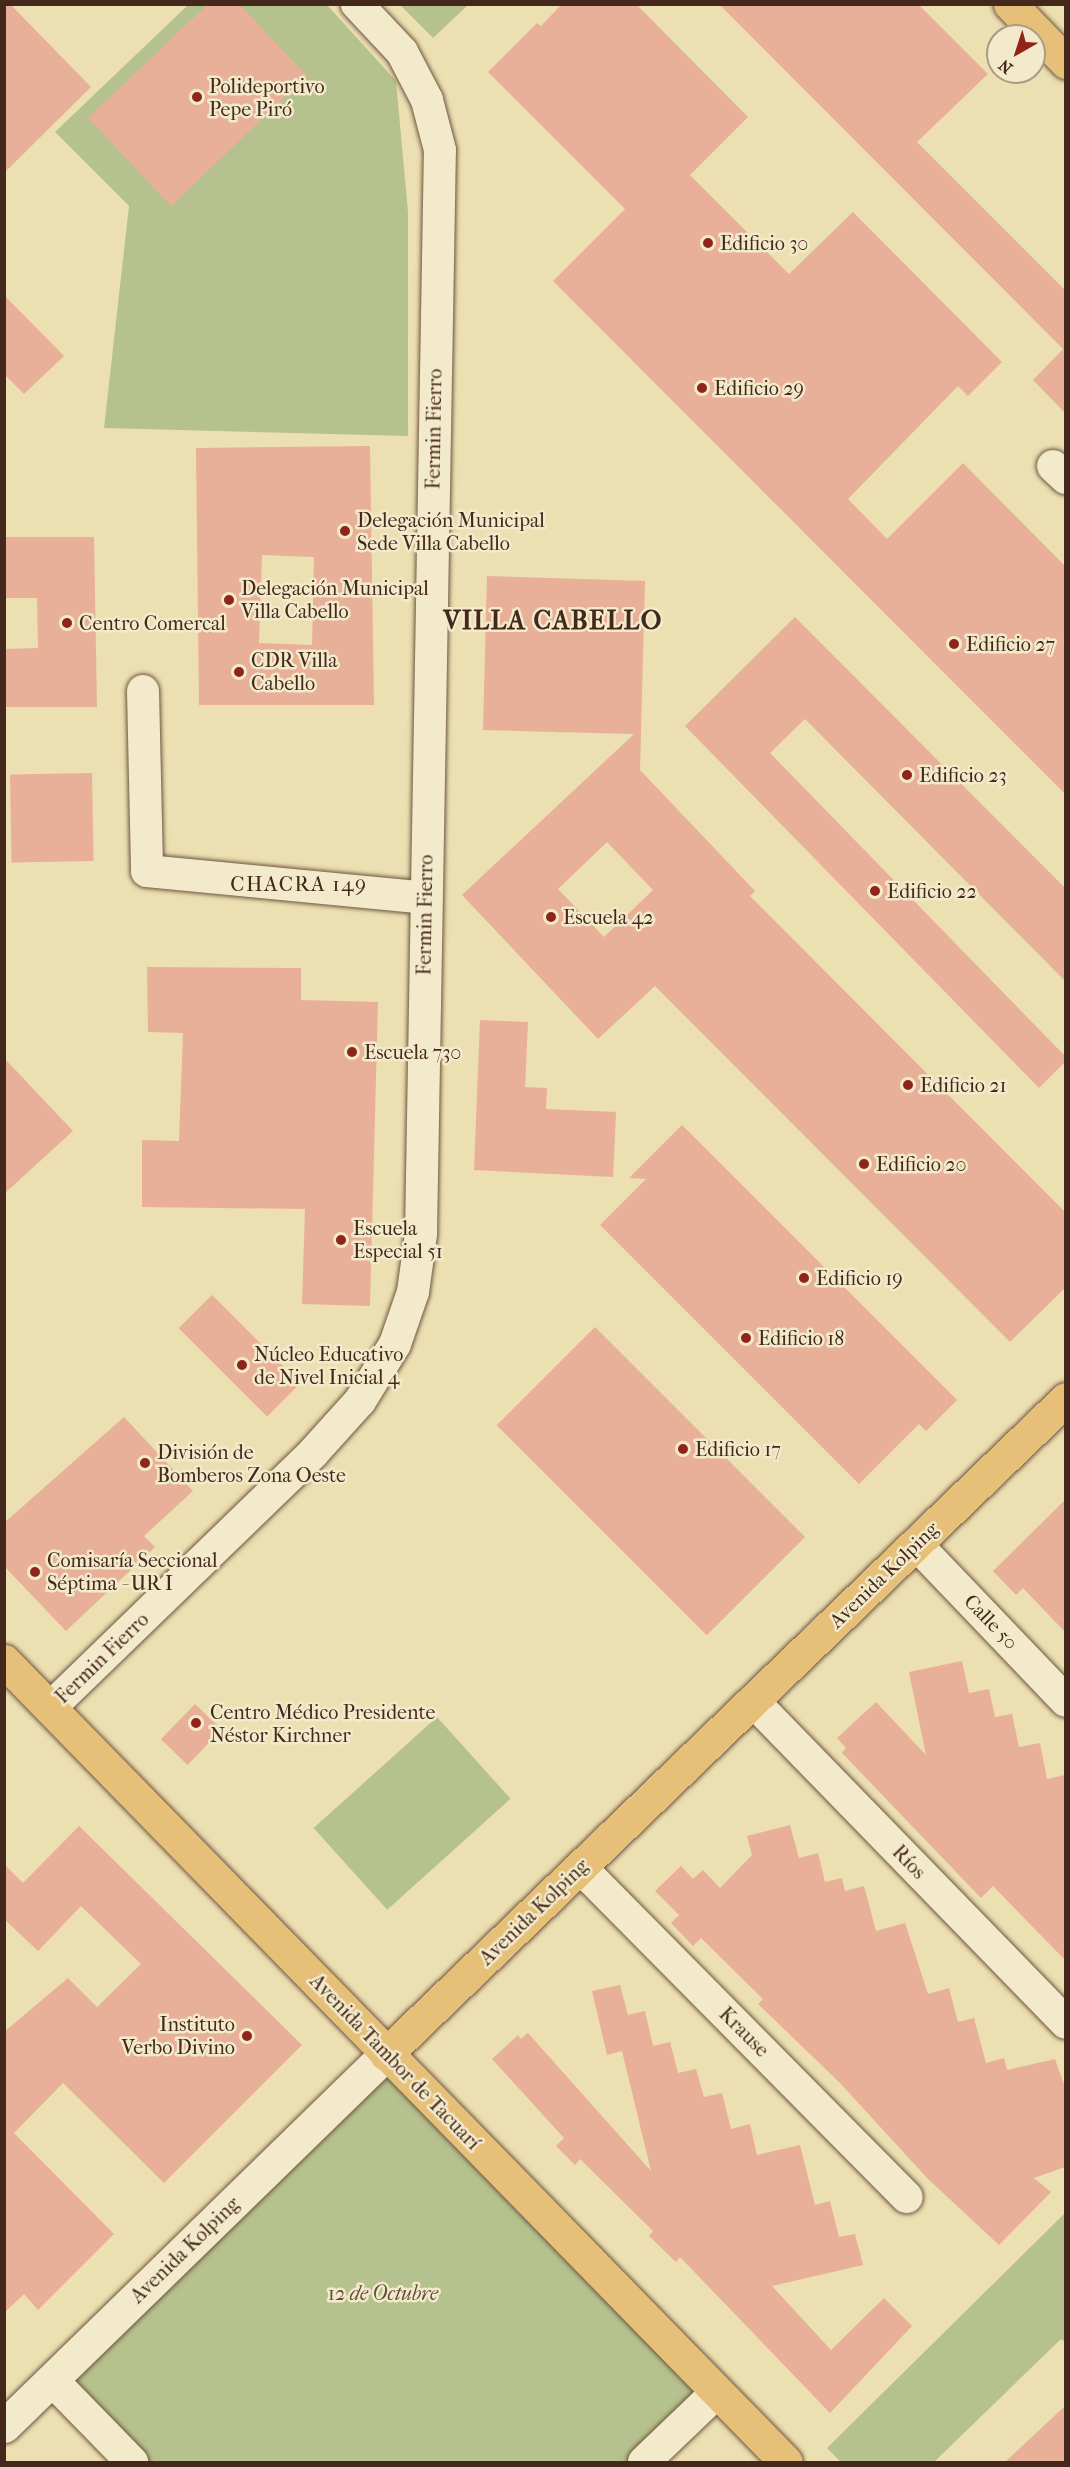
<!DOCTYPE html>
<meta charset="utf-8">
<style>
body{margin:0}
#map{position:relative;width:1070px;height:2467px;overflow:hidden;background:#ecdfb1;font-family:"IM FELL French Canon",serif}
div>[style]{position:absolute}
.green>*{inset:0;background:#b6c28d;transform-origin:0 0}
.building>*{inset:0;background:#e8b098;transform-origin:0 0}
.roads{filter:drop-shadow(0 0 2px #6e5640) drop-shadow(0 0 2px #6e5640)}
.street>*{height:32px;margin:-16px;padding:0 16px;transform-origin:16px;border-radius:16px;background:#f3eacc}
.secondary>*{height:33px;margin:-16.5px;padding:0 16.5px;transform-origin:16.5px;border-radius:16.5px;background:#f3eacc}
.primary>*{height:33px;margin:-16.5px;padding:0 16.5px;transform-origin:16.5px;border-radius:16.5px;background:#e6c078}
.dots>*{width:16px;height:16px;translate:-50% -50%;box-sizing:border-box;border:3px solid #f3eacc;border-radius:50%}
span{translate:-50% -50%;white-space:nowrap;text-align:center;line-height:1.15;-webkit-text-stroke:5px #f3eacc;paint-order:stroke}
.poi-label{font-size:20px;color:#44281b}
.left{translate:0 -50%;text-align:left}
.right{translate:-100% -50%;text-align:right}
.street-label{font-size:20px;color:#44281b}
.park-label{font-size:20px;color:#604e38;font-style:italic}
.neighbourhood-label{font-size:21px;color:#44281b;letter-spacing:1.5px}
.district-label{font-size:26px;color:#44281b;font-weight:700;letter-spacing:1.5px}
.frame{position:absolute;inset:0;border:6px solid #44281b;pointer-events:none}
.north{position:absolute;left:986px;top:24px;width:60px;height:60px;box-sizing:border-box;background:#f3eacc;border:2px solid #ad9c85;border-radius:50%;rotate:219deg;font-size:16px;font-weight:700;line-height:24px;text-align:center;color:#44281b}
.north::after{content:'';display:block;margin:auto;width:21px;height:27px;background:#8f2418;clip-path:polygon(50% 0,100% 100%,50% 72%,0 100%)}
</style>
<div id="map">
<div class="green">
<i style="clip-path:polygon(188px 5px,327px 5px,396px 81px,408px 212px,408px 436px,104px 428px,129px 206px,55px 132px)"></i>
<i style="clip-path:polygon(400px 5px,468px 5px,433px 38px)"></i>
<i style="left:437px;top:1717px;width:110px;height:166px;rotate:48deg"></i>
<i style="clip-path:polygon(386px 2054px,717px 2392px,644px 2462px,132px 2462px,52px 2380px)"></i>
<i style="clip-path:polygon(1065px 2213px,1065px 2342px,1061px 2339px,934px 2462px,841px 2462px,827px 2448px)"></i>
</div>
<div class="building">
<i style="clip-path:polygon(4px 4px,10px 4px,91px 87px,4px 173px)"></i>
<i style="clip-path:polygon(208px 4px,239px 4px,307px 76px,171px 206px,88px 118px)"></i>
<i style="clip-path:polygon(562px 4px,636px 4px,748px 117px,690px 175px,789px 274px,853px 212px,1002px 362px,968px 396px,958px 386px,848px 499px,887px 539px,963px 463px,1065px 566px,1065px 794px,553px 281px,625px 209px,488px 72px,537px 23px,541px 26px)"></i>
<i style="clip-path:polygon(719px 4px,918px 4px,988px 74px,917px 142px,1065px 290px,1065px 413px,1033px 380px,1063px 349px)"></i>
<i style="clip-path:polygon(4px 295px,64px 356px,24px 394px,4px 374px)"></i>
<i style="clip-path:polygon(evenodd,370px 446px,374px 705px,199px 705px,196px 448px,370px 446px,262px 555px,314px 557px,312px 645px,259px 643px,262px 555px)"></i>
<i style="clip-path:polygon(4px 537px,94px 537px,97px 707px,4px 707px,4px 649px,38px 648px,37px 598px,4px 598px)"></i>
<i style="clip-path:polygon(evenodd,487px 576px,645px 581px,640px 770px,755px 891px,750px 896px,1065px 1212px,1065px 1288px,1010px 1342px,655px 986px,598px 1039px,462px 895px,634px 734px,483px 730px,487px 576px,607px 842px,653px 890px,604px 937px,558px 889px,607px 842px)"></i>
<i style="clip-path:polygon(795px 617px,1065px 888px,1065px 981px,805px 719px,770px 753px,1065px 1056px,1065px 1062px,1039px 1088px,685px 726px)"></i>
<i style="left:92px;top:773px;width:88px;height:82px;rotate:89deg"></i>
<i style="clip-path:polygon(147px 967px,301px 968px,301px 1000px,378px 1002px,370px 1306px,302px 1304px,305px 1209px,142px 1207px,142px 1140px,179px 1141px,183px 1033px,148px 1032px)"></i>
<i style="clip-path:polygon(480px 1020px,528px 1022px,525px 1087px,547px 1088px,546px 1109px,616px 1112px,613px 1177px,474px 1170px)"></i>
<i style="clip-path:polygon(4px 1058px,73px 1131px,4px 1194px)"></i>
<i style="clip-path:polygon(682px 1125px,957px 1400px,926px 1431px,919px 1424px,859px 1484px,600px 1225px,646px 1179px,629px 1178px)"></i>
<i style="left:212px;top:1295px;width:125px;height:47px;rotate:45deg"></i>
<i style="left:595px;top:1327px;width:297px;height:139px;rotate:45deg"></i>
<i style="clip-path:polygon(124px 1417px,193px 1491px,144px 1536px,155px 1547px,66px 1631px,4px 1566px,4px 1523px)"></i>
<i style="clip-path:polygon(1065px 1500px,1065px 1632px,1023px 1588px,1016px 1595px,993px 1571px)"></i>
<i style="clip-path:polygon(962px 1661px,969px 1693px,989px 1689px,995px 1717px,1012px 1714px,1019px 1747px,1040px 1743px,1047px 1779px,1065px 1775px,1065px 1960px,993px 1886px,981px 1898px,842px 1753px,846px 1748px,837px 1738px,876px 1702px,926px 1755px,909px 1672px)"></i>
<i style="left:195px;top:1704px;width:37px;height:49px;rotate:44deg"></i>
<i style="clip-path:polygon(790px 1825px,799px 1858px,818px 1853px,825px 1882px,842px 1878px,845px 1891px,864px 1886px,876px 1931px,905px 1923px,928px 1994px,949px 1988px,958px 2022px,974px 2018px,986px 2063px,1004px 2058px,1007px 2070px,1055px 2059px,1065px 2087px,1065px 2167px,1034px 2178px,1051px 2192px,999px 2245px,928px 2179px,840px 2083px,758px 2004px,763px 1999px,701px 1938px,693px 1946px,671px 1923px,679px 1915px,655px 1891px,681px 1866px,693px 1879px,703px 1870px,720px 1888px,752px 1855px,747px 1836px)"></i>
<i style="clip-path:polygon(79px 1826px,302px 2045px,164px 2183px,63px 2083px,14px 2133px,114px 2234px,38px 2310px,24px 2294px,4px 2313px,4px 2032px,68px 1978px,97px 2007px,141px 1964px,81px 1906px,38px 1951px,4px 1919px,4px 1864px,23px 1883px)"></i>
<i style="clip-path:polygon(620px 1985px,628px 2015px,645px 2011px,653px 2046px,670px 2042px,678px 2073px,696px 2069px,704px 2097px,722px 2093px,731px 2129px,750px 2124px,757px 2155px,800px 2145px,815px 2205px,830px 2201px,839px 2237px,855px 2234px,863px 2265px,772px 2286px,831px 2350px,884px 2298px,912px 2326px,830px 2413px,680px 2257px,676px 2262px,649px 2236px,653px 2231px,580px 2159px,575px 2165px,556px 2146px,564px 2138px,492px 2059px,518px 2035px,521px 2039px,528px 2033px,651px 2171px,622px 2051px,607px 2055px,592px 1991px)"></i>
<i style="clip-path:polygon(1065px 2406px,1065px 2463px,1004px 2463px)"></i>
</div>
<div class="roads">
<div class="street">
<i style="left:1053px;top:466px;width:18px;rotate:43deg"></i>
<i style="left:143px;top:691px;width:180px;rotate:88.7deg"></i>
<i style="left:147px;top:871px;width:279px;rotate:5.5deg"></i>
<i style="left:916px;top:1544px;width:217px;rotate:46.3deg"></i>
<i style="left:753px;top:1701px;width:449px;rotate:45.8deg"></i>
<i style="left:50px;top:1708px;width:366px;rotate:-44.1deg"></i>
<i style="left:313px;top:1453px;width:70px;rotate:-47.9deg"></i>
<i style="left:360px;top:1401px;width:67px;rotate:-58.4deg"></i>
<i style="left:395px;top:1344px;width:55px;rotate:-70.9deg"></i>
<i style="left:413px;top:1292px;width:59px;rotate:-82.1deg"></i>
<i style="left:421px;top:1234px;width:1084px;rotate:-89deg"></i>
<i style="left:440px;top:150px;width:52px;rotate:-104.6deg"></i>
<i style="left:427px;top:100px;width:54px;rotate:-117.5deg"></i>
<i style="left:402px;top:52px;width:66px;rotate:-133.2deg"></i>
<i style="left:581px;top:1868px;width:463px;rotate:45.3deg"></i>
<i style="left:52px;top:2380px;width:115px;rotate:45.7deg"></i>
<i style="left:644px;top:2462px;width:101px;rotate:-43.8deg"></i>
</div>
<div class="secondary">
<i style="left:4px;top:2426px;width:533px;rotate:-44.24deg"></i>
</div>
<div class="primary">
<i style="left:1010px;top:4px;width:81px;rotate:46deg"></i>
<i style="left:4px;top:1661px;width:1119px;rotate:45.69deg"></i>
<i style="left:386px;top:2054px;width:944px;rotate:-43.93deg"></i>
</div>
</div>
<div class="dots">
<i style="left:197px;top:97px;background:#8f2418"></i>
<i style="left:708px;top:243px;background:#8f2418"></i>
<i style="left:702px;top:388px;background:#8f2418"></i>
<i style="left:345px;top:531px;background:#8f2418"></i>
<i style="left:229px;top:600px;background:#8f2418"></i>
<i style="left:67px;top:623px;background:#8f2418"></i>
<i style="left:954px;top:644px;background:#8f2418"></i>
<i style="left:239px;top:672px;background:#8f2418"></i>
<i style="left:907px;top:775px;background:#8f2418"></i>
<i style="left:875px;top:891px;background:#8f2418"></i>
<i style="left:551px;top:917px;background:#8f2418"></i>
<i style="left:352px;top:1052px;background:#8f2418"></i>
<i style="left:908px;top:1085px;background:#8f2418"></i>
<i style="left:864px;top:1164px;background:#8f2418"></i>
<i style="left:341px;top:1240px;background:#8f2418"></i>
<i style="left:804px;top:1278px;background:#8f2418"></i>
<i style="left:746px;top:1338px;background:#8f2418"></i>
<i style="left:242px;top:1365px;background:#8f2418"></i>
<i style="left:683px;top:1449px;background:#8f2418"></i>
<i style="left:145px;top:1463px;background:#8f2418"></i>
<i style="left:35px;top:1572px;background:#8f2418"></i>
<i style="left:196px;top:1723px;background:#8f2418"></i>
<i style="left:247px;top:2036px;background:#8f2418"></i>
</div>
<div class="poi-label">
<span class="left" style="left:209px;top:98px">Polideportivo<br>Pepe Piró</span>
<span class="left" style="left:720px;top:243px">Edificio 30</span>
<span class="left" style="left:714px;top:388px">Edificio 29</span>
<span class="left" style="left:357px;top:532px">Delegación Municipal<br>Sede Villa Cabello</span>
<span class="left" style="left:241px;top:600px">Delegación Municipal<br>Villa Cabello</span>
<span class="left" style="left:79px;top:623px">Centro Comercal</span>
<span class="left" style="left:966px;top:644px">Edificio 27</span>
<span class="left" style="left:251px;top:672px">CDR Villa<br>Cabello</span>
<span class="left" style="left:919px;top:775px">Edificio 23</span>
<span class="left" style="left:887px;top:891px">Edificio 22</span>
<span class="left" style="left:563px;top:917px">Escuela 42</span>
<span class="left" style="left:364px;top:1052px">Escuela 730</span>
<span class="left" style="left:920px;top:1085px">Edificio 21</span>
<span class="left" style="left:876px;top:1164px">Edificio 20</span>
<span class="left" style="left:353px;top:1240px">Escuela<br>Especial 51</span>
<span class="left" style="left:816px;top:1278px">Edificio 19</span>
<span class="left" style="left:758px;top:1338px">Edificio 18</span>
<span class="left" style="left:254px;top:1366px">Núcleo Educativo<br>de Nivel Inicial 4</span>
<span class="left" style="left:695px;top:1449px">Edificio 17</span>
<span class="left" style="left:157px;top:1464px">División de<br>Bomberos Zona Oeste</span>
<span class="left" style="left:47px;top:1572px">Comisaría Seccional<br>Séptima - UR I</span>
<span class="left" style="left:210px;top:1724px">Centro Médico Presidente<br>Néstor Kirchner</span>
<span class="right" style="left:235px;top:2036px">Instituto<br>Verbo Divino</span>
</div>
<div class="street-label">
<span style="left:434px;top:429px;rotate:-89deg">Fermin Fierro</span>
<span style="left:425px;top:915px;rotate:-89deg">Fermin Fierro</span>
<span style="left:884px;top:1575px;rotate:-44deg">Avenida Kolping</span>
<span style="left:991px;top:1622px;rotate:46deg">Calle 50</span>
<span style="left:102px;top:1658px;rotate:-44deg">Fermin Fierro</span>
<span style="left:909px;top:1862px;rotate:46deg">Ríos</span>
<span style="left:534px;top:1912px;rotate:-44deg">Avenida Kolping</span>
<span style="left:744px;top:2032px;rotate:45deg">Krause</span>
<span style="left:395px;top:2062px;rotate:46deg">Avenida Tambor de Tacuarí</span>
<span style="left:185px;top:2250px;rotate:-44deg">Avenida Kolping</span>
</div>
<div class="park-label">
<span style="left:383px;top:2293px">12 de Octubre</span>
</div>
<div class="neighbourhood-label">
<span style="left:299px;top:884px">CHACRA 149</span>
</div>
<div class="district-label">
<span style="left:553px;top:621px">VILLA CABELLO</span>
</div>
<div class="frame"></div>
<div class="north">N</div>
</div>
